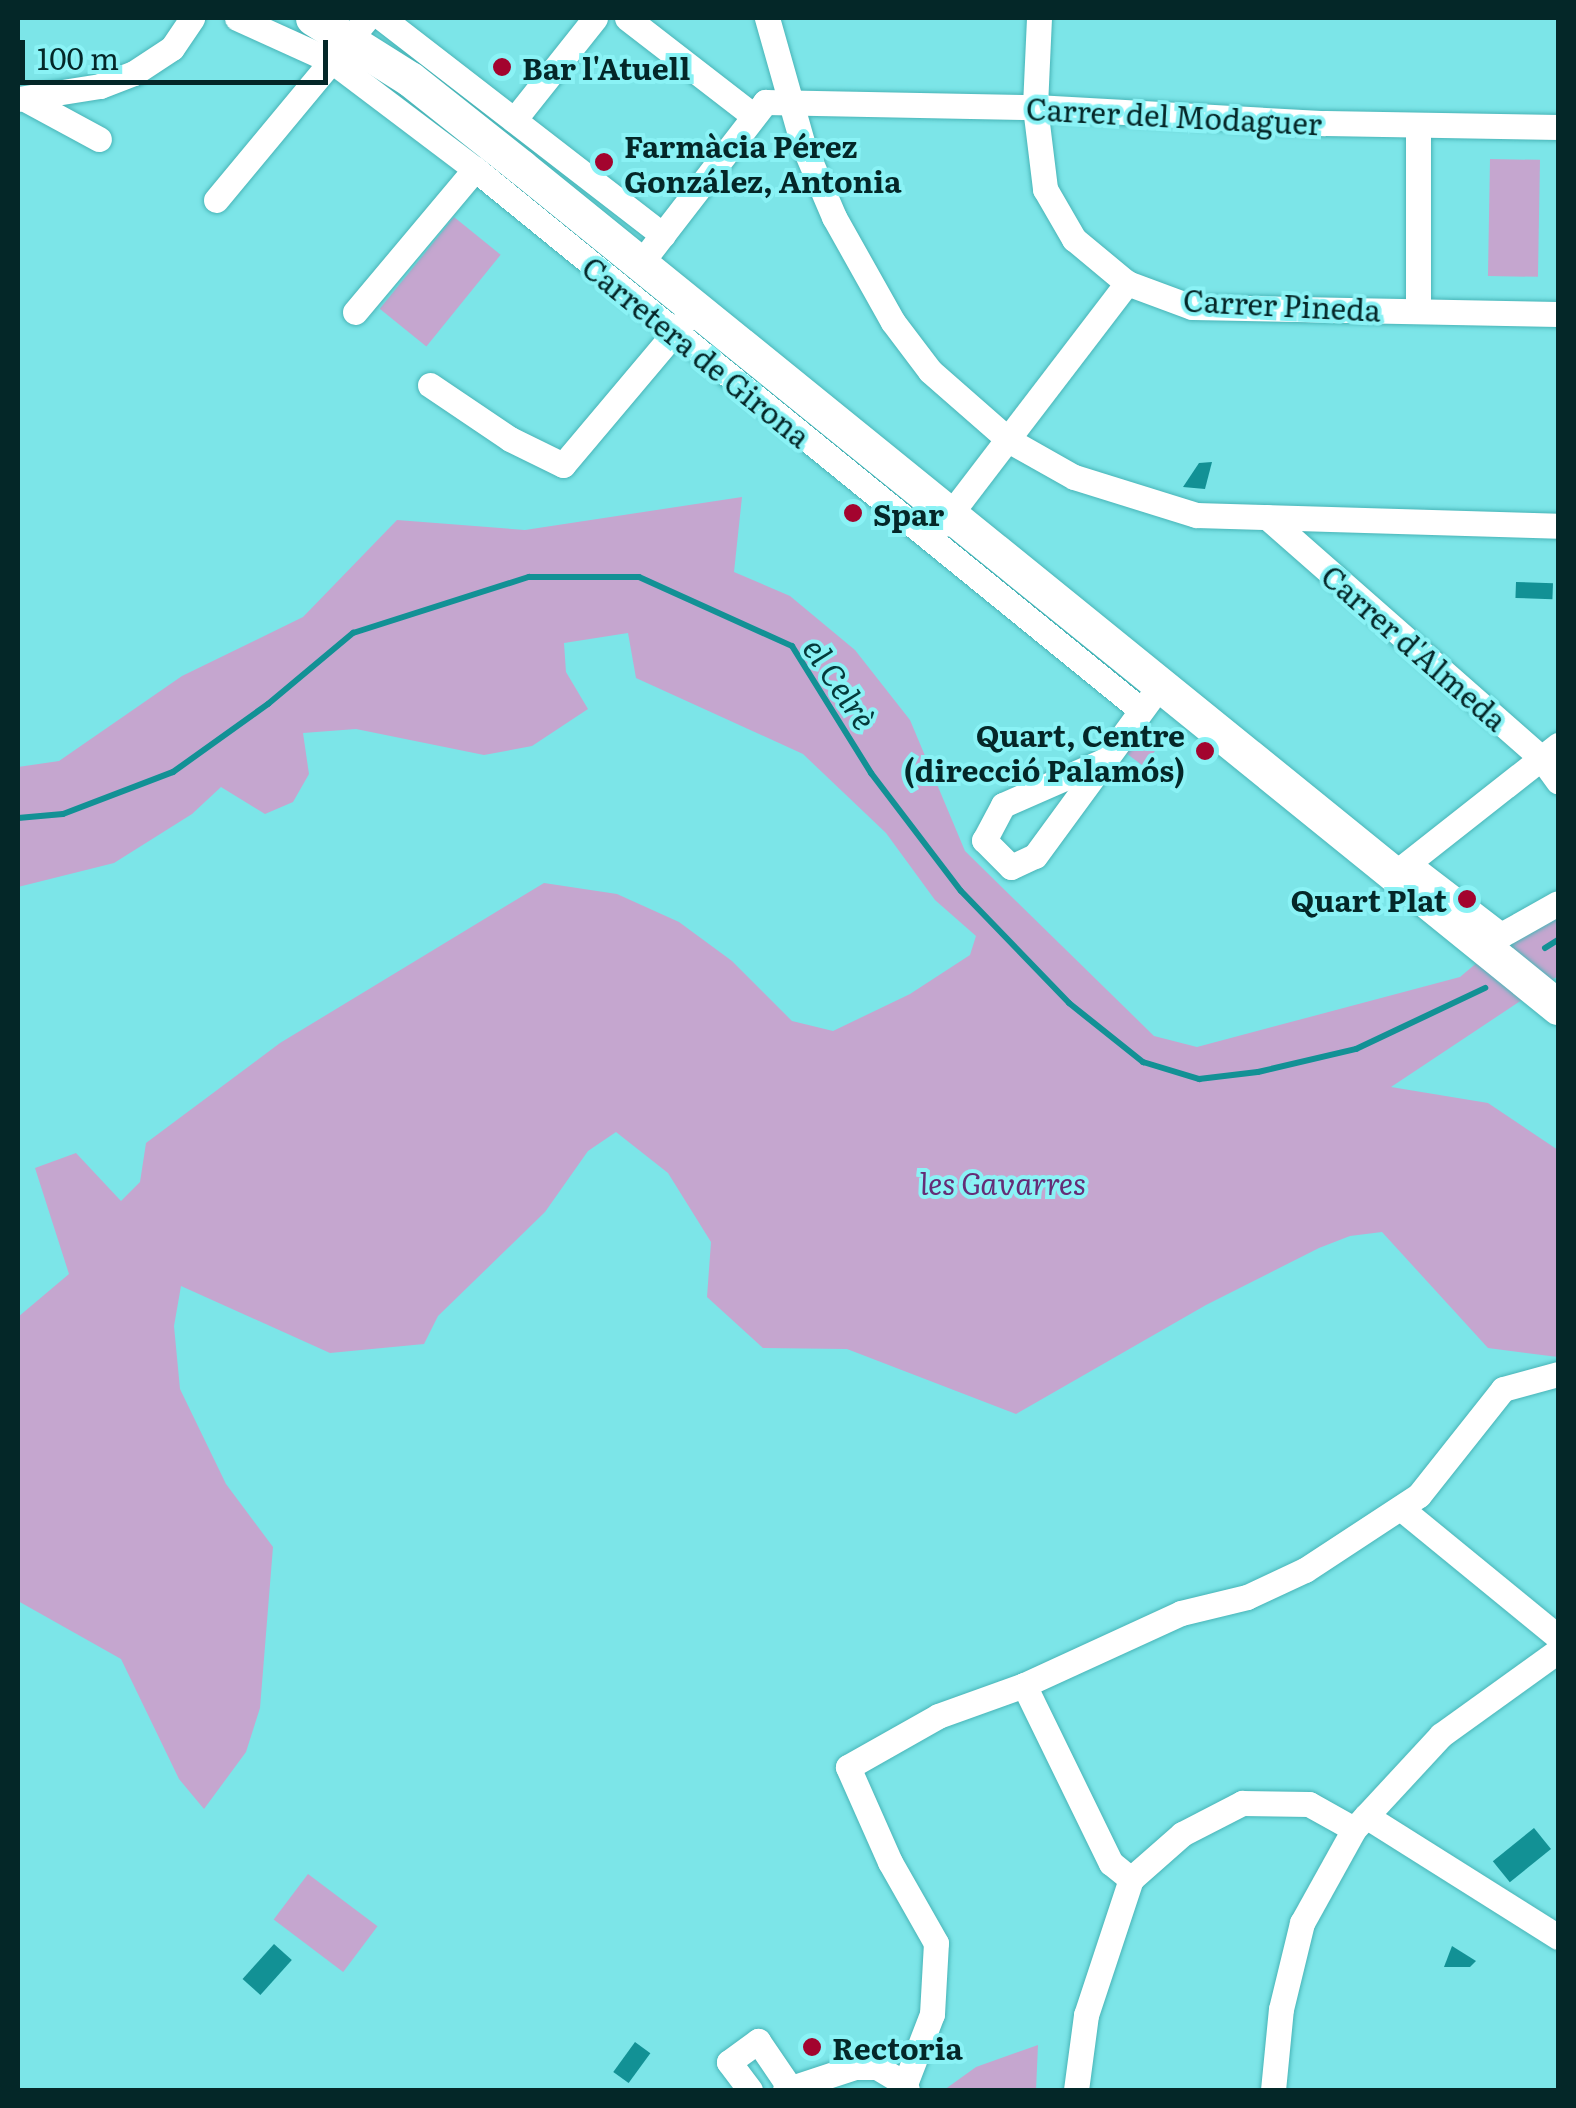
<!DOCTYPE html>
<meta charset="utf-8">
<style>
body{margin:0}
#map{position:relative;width:1576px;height:2108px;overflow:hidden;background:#7ce5e8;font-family:Literata,serif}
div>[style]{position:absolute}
.green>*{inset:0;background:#c5a6cf;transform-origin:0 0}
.water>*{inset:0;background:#129195;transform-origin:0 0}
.stream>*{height:6px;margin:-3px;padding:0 3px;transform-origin:3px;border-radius:3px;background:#129195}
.roads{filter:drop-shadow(0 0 2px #48b4b7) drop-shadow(0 0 2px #48b4b7)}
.street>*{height:25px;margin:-12.5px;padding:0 12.5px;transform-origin:12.5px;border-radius:12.5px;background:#fff}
.secondary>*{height:35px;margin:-17.5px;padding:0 17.5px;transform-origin:17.5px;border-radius:17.5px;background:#fff}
.dots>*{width:28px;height:28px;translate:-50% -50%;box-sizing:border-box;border:5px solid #8af2f5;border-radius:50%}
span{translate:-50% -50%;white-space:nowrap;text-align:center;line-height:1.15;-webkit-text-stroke:8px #8af2f5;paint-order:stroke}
.poi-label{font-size:30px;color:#042728;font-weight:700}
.left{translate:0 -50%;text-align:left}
.right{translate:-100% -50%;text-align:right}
.street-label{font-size:30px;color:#042728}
.park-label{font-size:30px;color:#652d76;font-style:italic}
.water-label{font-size:32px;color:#043a3b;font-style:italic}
.frame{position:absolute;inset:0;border:20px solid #042728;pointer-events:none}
.scale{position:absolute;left:20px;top:40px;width:308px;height:45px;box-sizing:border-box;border:5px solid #042728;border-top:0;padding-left:12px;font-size:30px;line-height:35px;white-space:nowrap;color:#042728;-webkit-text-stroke:8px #8af2f5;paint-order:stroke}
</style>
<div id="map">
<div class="green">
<i style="left:1490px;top:159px;width:50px;height:117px;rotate:1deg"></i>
<i style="left:454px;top:217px;width:60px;height:118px;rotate:39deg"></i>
<i style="clip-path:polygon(742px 497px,734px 572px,790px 596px,855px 650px,910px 720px,965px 851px,1154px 1036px,1197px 1047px,1460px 977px,1511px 934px,1558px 910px,1558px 976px,1391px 1087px,1488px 1103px,1558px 1150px,1558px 1357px,1488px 1348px,1382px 1232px,1350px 1236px,1319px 1248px,1206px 1305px,1016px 1414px,847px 1349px,763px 1348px,707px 1297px,711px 1242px,668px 1173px,616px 1132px,588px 1151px,545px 1212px,438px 1316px,424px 1344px,330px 1353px,181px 1286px,174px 1326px,180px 1389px,226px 1484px,273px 1547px,260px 1708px,246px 1752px,204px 1809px,179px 1779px,121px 1659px,18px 1601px,18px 1317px,69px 1274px,35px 1168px,76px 1153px,121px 1201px,140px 1182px,146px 1143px,280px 1043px,544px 883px,617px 894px,679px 922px,732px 961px,792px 1021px,833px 1031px,910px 994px,970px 955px,976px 936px,935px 900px,886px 833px,803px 754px,636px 678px,628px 633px,564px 643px,566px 672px,588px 709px,532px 746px,484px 755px,356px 729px,303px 733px,309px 774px,293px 802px,265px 814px,221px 787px,192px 814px,114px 863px,18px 887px,18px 767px,59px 761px,182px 676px,303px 617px,397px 520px,525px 530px)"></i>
<i style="left:1138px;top:732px;width:25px;height:24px;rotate:37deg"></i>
<i style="left:308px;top:1874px;width:87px;height:57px;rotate:37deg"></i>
<i style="clip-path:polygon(1038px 2045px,1036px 2090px,944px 2090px,976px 2067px)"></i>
</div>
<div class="water">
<i style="clip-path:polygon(1212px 462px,1205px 489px,1183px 487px,1199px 463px)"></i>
<i style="left:1516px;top:582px;width:37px;height:16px;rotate:2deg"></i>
<i style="left:1534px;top:1828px;width:27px;height:53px;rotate:51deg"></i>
<i style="left:274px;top:1944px;width:24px;height:47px;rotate:42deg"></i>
<i style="clip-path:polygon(1452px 1946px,1476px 1961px,1470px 1967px,1444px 1967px)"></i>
<i style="left:635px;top:2042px;width:19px;height:37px;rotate:36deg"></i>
</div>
<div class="stream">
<i style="left:18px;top:818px;width:45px;rotate:-5.1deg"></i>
<i style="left:63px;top:814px;width:118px;rotate:-20.9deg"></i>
<i style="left:173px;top:772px;width:117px;rotate:-35.6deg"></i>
<i style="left:268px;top:704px;width:111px;rotate:-39.9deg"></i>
<i style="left:353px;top:633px;width:185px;rotate:-17.7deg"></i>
<i style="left:529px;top:577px;width:110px"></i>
<i style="left:639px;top:577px;width:168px;rotate:24.3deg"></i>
<i style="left:792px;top:646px;width:150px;rotate:58.1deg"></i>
<i style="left:871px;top:773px;width:148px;rotate:52.7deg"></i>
<i style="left:961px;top:891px;width:156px;rotate:46deg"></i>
<i style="left:1069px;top:1003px;width:95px;rotate:38.6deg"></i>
<i style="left:1143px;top:1062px;width:59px;rotate:16.9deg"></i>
<i style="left:1199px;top:1079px;width:59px;rotate:-6.8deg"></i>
<i style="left:1258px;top:1072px;width:101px;rotate:-13.2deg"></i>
<i style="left:1356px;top:1049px;width:143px;rotate:-25.3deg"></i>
<i style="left:1545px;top:948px;width:15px;rotate:-32deg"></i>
</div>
<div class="roads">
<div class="street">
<i style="left:237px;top:18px;width:104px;rotate:24.4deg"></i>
<i style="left:332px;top:61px;width:179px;rotate:37.1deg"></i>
<i style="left:475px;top:169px;width:858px;rotate:39.09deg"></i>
<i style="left:382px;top:18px;width:355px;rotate:37.7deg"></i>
<i style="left:627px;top:18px;width:160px;rotate:37.7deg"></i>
<i style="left:767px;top:18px;width:129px;rotate:74.2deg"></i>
<i style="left:802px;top:142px;width:82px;rotate:66.9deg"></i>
<i style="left:834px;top:217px;width:120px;rotate:60.7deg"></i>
<i style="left:893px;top:322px;width:61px;rotate:52.9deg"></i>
<i style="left:930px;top:371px;width:106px;rotate:41.2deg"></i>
<i style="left:1010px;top:441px;width:73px;rotate:29.4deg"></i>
<i style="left:1074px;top:477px;width:128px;rotate:17.3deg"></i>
<i style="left:1196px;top:515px;width:362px;rotate:1.7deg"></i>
<i style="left:1039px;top:18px;width:89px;rotate:92.6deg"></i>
<i style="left:1035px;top:107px;width:83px;rotate:83deg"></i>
<i style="left:1045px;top:189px;width:58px;rotate:59.9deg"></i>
<i style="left:1074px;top:239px;width:69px;rotate:39.7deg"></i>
<i style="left:1127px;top:283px;width:69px;rotate:20.3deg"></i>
<i style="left:1192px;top:307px;width:366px;rotate:1.1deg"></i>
<i style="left:18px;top:99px;width:83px;rotate:-9deg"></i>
<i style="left:100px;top:86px;width:36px;rotate:-21deg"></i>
<i style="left:134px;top:73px;width:45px;rotate:-33.3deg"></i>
<i style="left:172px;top:48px;width:36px;rotate:-56deg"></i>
<i style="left:25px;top:99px;width:84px;rotate:28.4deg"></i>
<i style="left:514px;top:120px;width:130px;rotate:-51.5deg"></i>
<i style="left:1418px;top:125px;width:185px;rotate:90deg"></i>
<i style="left:216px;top:200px;width:236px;rotate:-50.3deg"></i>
<i style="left:640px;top:264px;width:205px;rotate:-52.3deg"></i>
<i style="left:765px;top:102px;width:270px;rotate:1.1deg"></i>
<i style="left:1035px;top:107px;width:290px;rotate:3.2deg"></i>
<i style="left:1325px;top:123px;width:233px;rotate:1deg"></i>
<i style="left:355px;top:312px;width:187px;rotate:-50deg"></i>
<i style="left:430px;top:385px;width:97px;rotate:34deg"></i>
<i style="left:510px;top:439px;width:59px;rotate:26.1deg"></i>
<i style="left:563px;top:465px;width:189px;rotate:-49.9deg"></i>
<i style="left:1267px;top:517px;width:365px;rotate:41.3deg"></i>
<i style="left:1541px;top:758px;width:29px;rotate:54deg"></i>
<i style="left:942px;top:525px;width:305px;rotate:-52.6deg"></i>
<i style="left:1101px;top:762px;width:107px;rotate:156.3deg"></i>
<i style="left:1003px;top:805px;width:40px;rotate:118deg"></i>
<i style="left:984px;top:840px;width:38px;rotate:45deg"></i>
<i style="left:1011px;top:867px;width:26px;rotate:-25deg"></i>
<i style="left:1035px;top:856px;width:193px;rotate:-53.8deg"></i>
<i style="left:1408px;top:864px;width:117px;rotate:37.4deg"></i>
<i style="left:1501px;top:935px;width:65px;rotate:-29.3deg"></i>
<i style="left:1394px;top:874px;width:209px;rotate:-38.2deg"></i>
<i style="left:1403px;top:1510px;width:200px;rotate:39.3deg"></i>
<i style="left:1024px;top:1685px;width:198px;rotate:64deg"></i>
<i style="left:1111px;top:1863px;width:26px;rotate:39deg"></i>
<i style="left:1366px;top:1816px;width:227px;rotate:32.2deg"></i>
<i style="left:750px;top:2090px;width:35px;rotate:-127deg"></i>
<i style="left:729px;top:2062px;width:36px;rotate:-36deg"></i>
<i style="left:758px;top:2041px;width:57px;rotate:55.8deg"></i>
<i style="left:785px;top:2090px;width:74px;rotate:-18.2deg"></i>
<i style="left:855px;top:2067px;width:22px"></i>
<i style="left:877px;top:2067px;width:33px;rotate:31deg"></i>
<i style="left:907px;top:2090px;width:6px;rotate:-108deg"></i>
<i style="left:905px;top:2084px;width:75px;rotate:-68.9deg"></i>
<i style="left:932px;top:2014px;width:71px;rotate:-86.8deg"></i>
<i style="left:936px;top:1943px;width:93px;rotate:-119.6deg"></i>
<i style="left:890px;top:1862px;width:104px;rotate:-113.9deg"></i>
<i style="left:848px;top:1767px;width:103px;rotate:-29.5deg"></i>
<i style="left:938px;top:1716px;width:91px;rotate:-19.8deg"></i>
<i style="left:1024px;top:1685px;width:173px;rotate:-24.6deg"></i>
<i style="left:1181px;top:1613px;width:68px;rotate:-13.6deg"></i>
<i style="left:1247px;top:1597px;width:64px;rotate:-25deg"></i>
<i style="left:1305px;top:1570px;width:136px;rotate:-33.3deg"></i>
<i style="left:1419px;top:1495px;width:135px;rotate:-51.6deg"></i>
<i style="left:1503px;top:1389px;width:57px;rotate:-15.3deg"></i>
<i style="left:1076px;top:2090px;width:76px;rotate:-82.4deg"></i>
<i style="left:1086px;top:2015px;width:143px;rotate:-71.7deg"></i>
<i style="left:1131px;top:1879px;width:68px;rotate:-41.4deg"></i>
<i style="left:1182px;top:1834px;width:68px;rotate:-27.3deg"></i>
<i style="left:1242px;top:1803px;width:67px;rotate:0.9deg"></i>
<i style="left:1309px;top:1804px;width:51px;rotate:29.1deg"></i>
<i style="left:1273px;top:2090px;width:81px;rotate:-84.4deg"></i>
<i style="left:1281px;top:2009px;width:89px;rotate:-76.3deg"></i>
<i style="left:1302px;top:1923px;width:107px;rotate:-61deg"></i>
<i style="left:1354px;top:1829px;width:128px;rotate:-47.2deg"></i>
<i style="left:1441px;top:1735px;width:144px;rotate:-35.7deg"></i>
</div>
<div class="secondary">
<i style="left:313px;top:18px;width:115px;rotate:32.2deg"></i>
<i style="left:410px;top:79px;width:142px;rotate:38.4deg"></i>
<i style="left:521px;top:167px;width:1335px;rotate:39.01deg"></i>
</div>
</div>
<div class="dots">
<i style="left:502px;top:67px;background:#a3042e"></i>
<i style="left:604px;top:162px;background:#a3042e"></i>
<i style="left:853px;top:513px;background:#a3042e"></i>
<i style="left:1205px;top:751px;background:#a3042e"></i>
<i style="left:1467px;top:899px;background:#a3042e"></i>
<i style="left:812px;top:2047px;background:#a3042e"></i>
</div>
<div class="poi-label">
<span class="left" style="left:522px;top:67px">Bar l'Atuell</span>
<span class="left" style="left:624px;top:162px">Farmàcia Pérez<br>González, Antonia</span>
<span class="left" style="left:873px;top:513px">Spar</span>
<span class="right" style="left:1185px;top:751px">Quart, Centre<br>(direcció Palamós)</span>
<span class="right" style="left:1447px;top:899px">Quart Plat</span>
<span class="left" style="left:832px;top:2047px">Rectoria</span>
</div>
<div class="street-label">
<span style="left:1174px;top:115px;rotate:3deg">Carrer del Modaguer</span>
<span style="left:1282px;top:304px;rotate:3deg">Carrer Pineda</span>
<span style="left:697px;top:351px;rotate:39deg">Carretera de Girona</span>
<span style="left:1415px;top:647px;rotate:41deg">Carrer d'Almeda</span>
</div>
<div class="park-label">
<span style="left:1003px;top:1182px">les Gavarres</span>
</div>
<div class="water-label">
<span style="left:841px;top:683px;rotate:56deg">el Celrè</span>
</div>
<div class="frame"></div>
<div class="scale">100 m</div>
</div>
